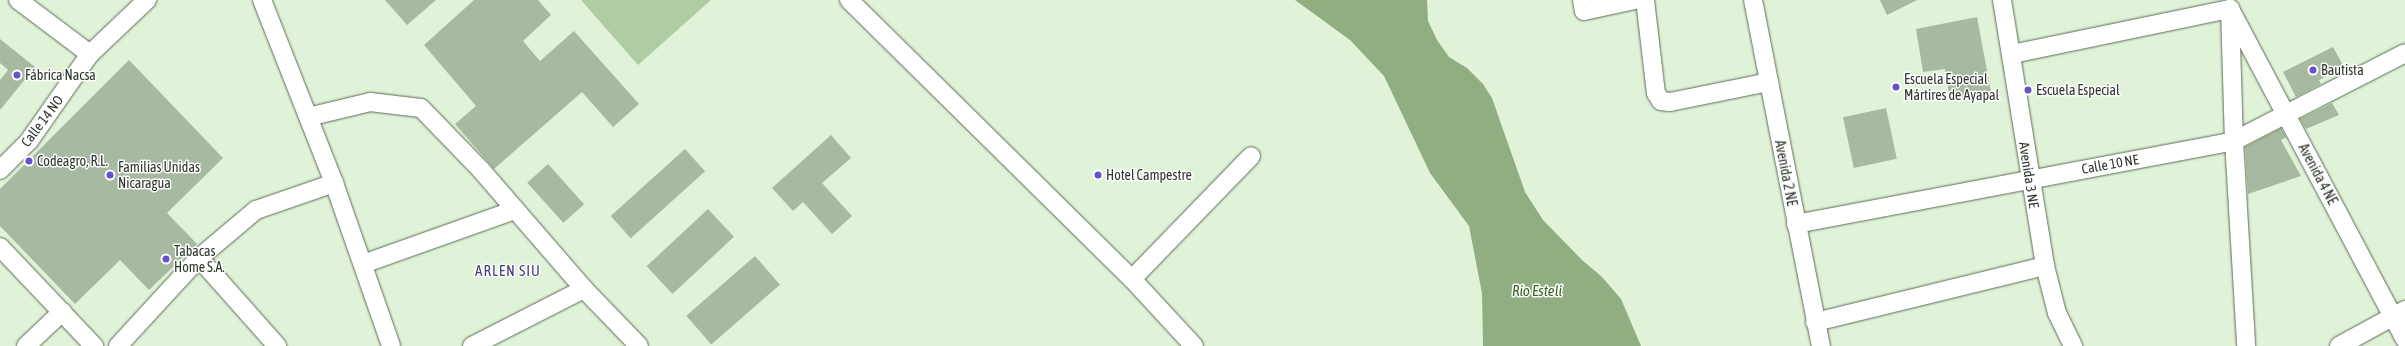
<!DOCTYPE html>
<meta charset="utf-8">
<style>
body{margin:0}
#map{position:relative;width:2405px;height:346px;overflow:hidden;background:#e0f2d8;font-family:"Asap Condensed",sans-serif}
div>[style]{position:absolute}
.green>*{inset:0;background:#b0cca4}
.water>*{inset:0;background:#90ae81}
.building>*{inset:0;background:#a8b9a1;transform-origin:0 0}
.roads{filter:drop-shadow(0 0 1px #5c6b55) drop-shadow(0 0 1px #5c6b55)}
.minor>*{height:18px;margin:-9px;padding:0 9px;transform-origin:9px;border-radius:9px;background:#fff}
.dots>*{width:11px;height:11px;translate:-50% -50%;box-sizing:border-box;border:2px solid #fff;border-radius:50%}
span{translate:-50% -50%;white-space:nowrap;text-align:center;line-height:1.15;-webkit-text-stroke:3px #fff;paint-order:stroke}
.poi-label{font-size:14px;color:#2f362c}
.left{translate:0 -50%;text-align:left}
.street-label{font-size:14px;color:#2f362c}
.neighbourhood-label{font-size:15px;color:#443e7b;letter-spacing:1px}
.water-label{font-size:15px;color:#3b6225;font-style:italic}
</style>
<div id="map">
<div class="green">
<i style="clip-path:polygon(581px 0,711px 0,638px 65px)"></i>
</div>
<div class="water">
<i style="clip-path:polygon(1295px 0,1427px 0,1428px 21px,1437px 40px,1449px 57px,1467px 68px,1483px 84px,1492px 98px,1525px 192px,1543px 220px,1582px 260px,1602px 277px,1621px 299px,1641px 346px,1483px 346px,1482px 293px,1469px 226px,1430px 173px,1384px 76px,1350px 40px)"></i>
</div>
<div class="building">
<i style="clip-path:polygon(385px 0,436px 0,407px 25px)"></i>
<i style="clip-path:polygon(474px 0,538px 0,551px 15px,523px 41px,540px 61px,574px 31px,639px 104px,613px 127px,582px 92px,494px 169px,455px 124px,476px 106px,424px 45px)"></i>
<i style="clip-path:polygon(1880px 0,1917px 0,1887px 15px)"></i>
<i style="clip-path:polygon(1977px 17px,1991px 92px,1950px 100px,1945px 69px,1923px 72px,1916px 29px)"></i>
<i style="clip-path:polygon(0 39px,35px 67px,0 110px,0 80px,8px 70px,0 63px)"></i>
<i style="clip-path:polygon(2333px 47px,2344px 67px,2319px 80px,2321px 84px,2296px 97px,2283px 72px)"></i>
<i style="clip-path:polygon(129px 60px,223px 158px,167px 213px,197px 244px,149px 290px,120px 260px,75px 304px,0 226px,0 189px)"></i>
<i style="clip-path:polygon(2332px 103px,2339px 115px,2306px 129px,2300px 119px)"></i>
<i style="left:1886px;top:108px;width:52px;height:44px;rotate:78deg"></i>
<i style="clip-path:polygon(2281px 128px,2286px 137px,2281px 140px,2301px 176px,2248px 194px,2245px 147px)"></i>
<i style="clip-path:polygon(831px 135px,851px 158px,822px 183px,852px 216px,832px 234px,803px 202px,793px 211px,772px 188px)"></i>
<i style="left:685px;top:149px;width:30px;height:100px;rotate:48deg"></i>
<i style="left:548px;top:164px;width:54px;height:28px;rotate:48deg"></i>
<i style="left:708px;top:209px;width:38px;height:84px;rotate:47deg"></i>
<i style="left:755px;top:256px;width:38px;height:91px;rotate:49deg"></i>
</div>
<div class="roads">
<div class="minor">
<i style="left:18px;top:0;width:90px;rotate:36.9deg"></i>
<i style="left:262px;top:0;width:197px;rotate:68.5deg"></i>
<i style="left:334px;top:183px;width:173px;rotate:70.7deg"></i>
<i style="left:849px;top:0;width:397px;rotate:44.6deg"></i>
<i style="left:1132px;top:279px;width:91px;rotate:47.2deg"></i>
<i style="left:1582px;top:0;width:11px;rotate:80deg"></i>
<i style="left:1584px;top:11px;width:52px;rotate:-12.2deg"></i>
<i style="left:1645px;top:0;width:94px;rotate:83.3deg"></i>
<i style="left:1656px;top:93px;width:9px;rotate:58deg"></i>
<i style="left:1661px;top:101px;width:9px;rotate:6deg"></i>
<i style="left:1670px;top:102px;width:101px;rotate:-11.4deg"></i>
<i style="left:1753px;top:0;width:353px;rotate:78.9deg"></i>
<i style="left:2002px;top:0;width:269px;rotate:80.8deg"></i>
<i style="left:2045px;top:266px;width:49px;rotate:75.7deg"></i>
<i style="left:2057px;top:313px;width:37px;rotate:64deg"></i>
<i style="left:2230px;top:9px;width:132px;rotate:88.3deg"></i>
<i style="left:2234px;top:141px;width:205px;rotate:86.6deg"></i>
<i style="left:2012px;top:54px;width:223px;rotate:-11.7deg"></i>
<i style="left:2230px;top:9px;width:374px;rotate:62.1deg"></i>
<i style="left:308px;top:117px;width:64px;rotate:-13.6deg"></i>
<i style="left:370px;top:102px;width:51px;rotate:6.7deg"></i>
<i style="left:421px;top:108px;width:86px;rotate:45.9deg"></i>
<i style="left:481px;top:170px;width:157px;rotate:49.1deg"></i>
<i style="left:584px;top:289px;width:79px;rotate:46deg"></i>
<i style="left:0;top:170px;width:41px;rotate:-45deg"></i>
<i style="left:29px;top:141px;width:106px;rotate:-55deg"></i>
<i style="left:90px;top:54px;width:79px;rotate:-43.5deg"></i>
<i style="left:1796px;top:224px;width:446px;rotate:-10.7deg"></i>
<i style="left:2234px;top:141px;width:192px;rotate:-27.2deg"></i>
<i style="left:0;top:247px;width:137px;rotate:46.5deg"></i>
<i style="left:199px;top:258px;width:118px;rotate:48.4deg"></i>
<i style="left:363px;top:264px;width:161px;rotate:-19.6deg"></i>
<i style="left:1132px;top:279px;width:171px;rotate:-45.9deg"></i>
<i style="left:1815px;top:322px;width:237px;rotate:-13.7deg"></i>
<i style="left:26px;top:346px;width:50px;rotate:-43.4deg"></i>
<i style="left:118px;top:346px;width:120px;rotate:-47.4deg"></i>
<i style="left:199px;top:258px;width:75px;rotate:-40.1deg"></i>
<i style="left:256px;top:210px;width:83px;rotate:-19.1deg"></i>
<i style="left:472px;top:346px;width:126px;rotate:-27deg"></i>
<i style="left:2339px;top:346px;width:75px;rotate:-28.6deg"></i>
</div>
</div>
<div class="dots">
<i style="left:2313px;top:70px;background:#6552cb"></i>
<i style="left:17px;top:75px;background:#6552cb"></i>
<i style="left:1896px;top:87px;background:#6552cb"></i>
<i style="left:2028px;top:90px;background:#6552cb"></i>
<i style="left:29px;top:161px;background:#6552cb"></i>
<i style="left:110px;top:175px;background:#6552cb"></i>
<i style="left:1098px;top:175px;background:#6552cb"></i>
<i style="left:166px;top:259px;background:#6552cb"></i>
</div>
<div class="poi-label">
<span class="left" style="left:2321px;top:70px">Bautista</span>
<span class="left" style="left:25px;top:75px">Fábrica Nacsa</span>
<span class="left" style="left:1904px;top:87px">Escuela Especial<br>Mártires de Ayapal</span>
<span class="left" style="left:2036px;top:90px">Escuela Especial</span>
<span class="left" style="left:37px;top:161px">Codeagro, R.L.</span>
<span class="left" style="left:118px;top:175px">Familias Unidas<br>Nicaragua</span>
<span class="left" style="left:1106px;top:175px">Hotel Campestre</span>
<span class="left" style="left:174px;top:259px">Tabacas<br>Home S.A.</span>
</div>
<div class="street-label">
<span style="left:42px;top:121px;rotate:-53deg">Calle 14 NO</span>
<span style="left:2110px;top:164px;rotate:-10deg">Calle 10 NE</span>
<span style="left:1786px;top:173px;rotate:79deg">Avenida 2 NE</span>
<span style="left:2318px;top:174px;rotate:62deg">Avenida 4 NE</span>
<span style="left:2029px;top:175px;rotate:81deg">Avenida 3 NE</span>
</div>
<div class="neighbourhood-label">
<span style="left:508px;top:271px">ARLEN SIU</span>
</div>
<div class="water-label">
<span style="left:1537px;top:291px">Río Estelí</span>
</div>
</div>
